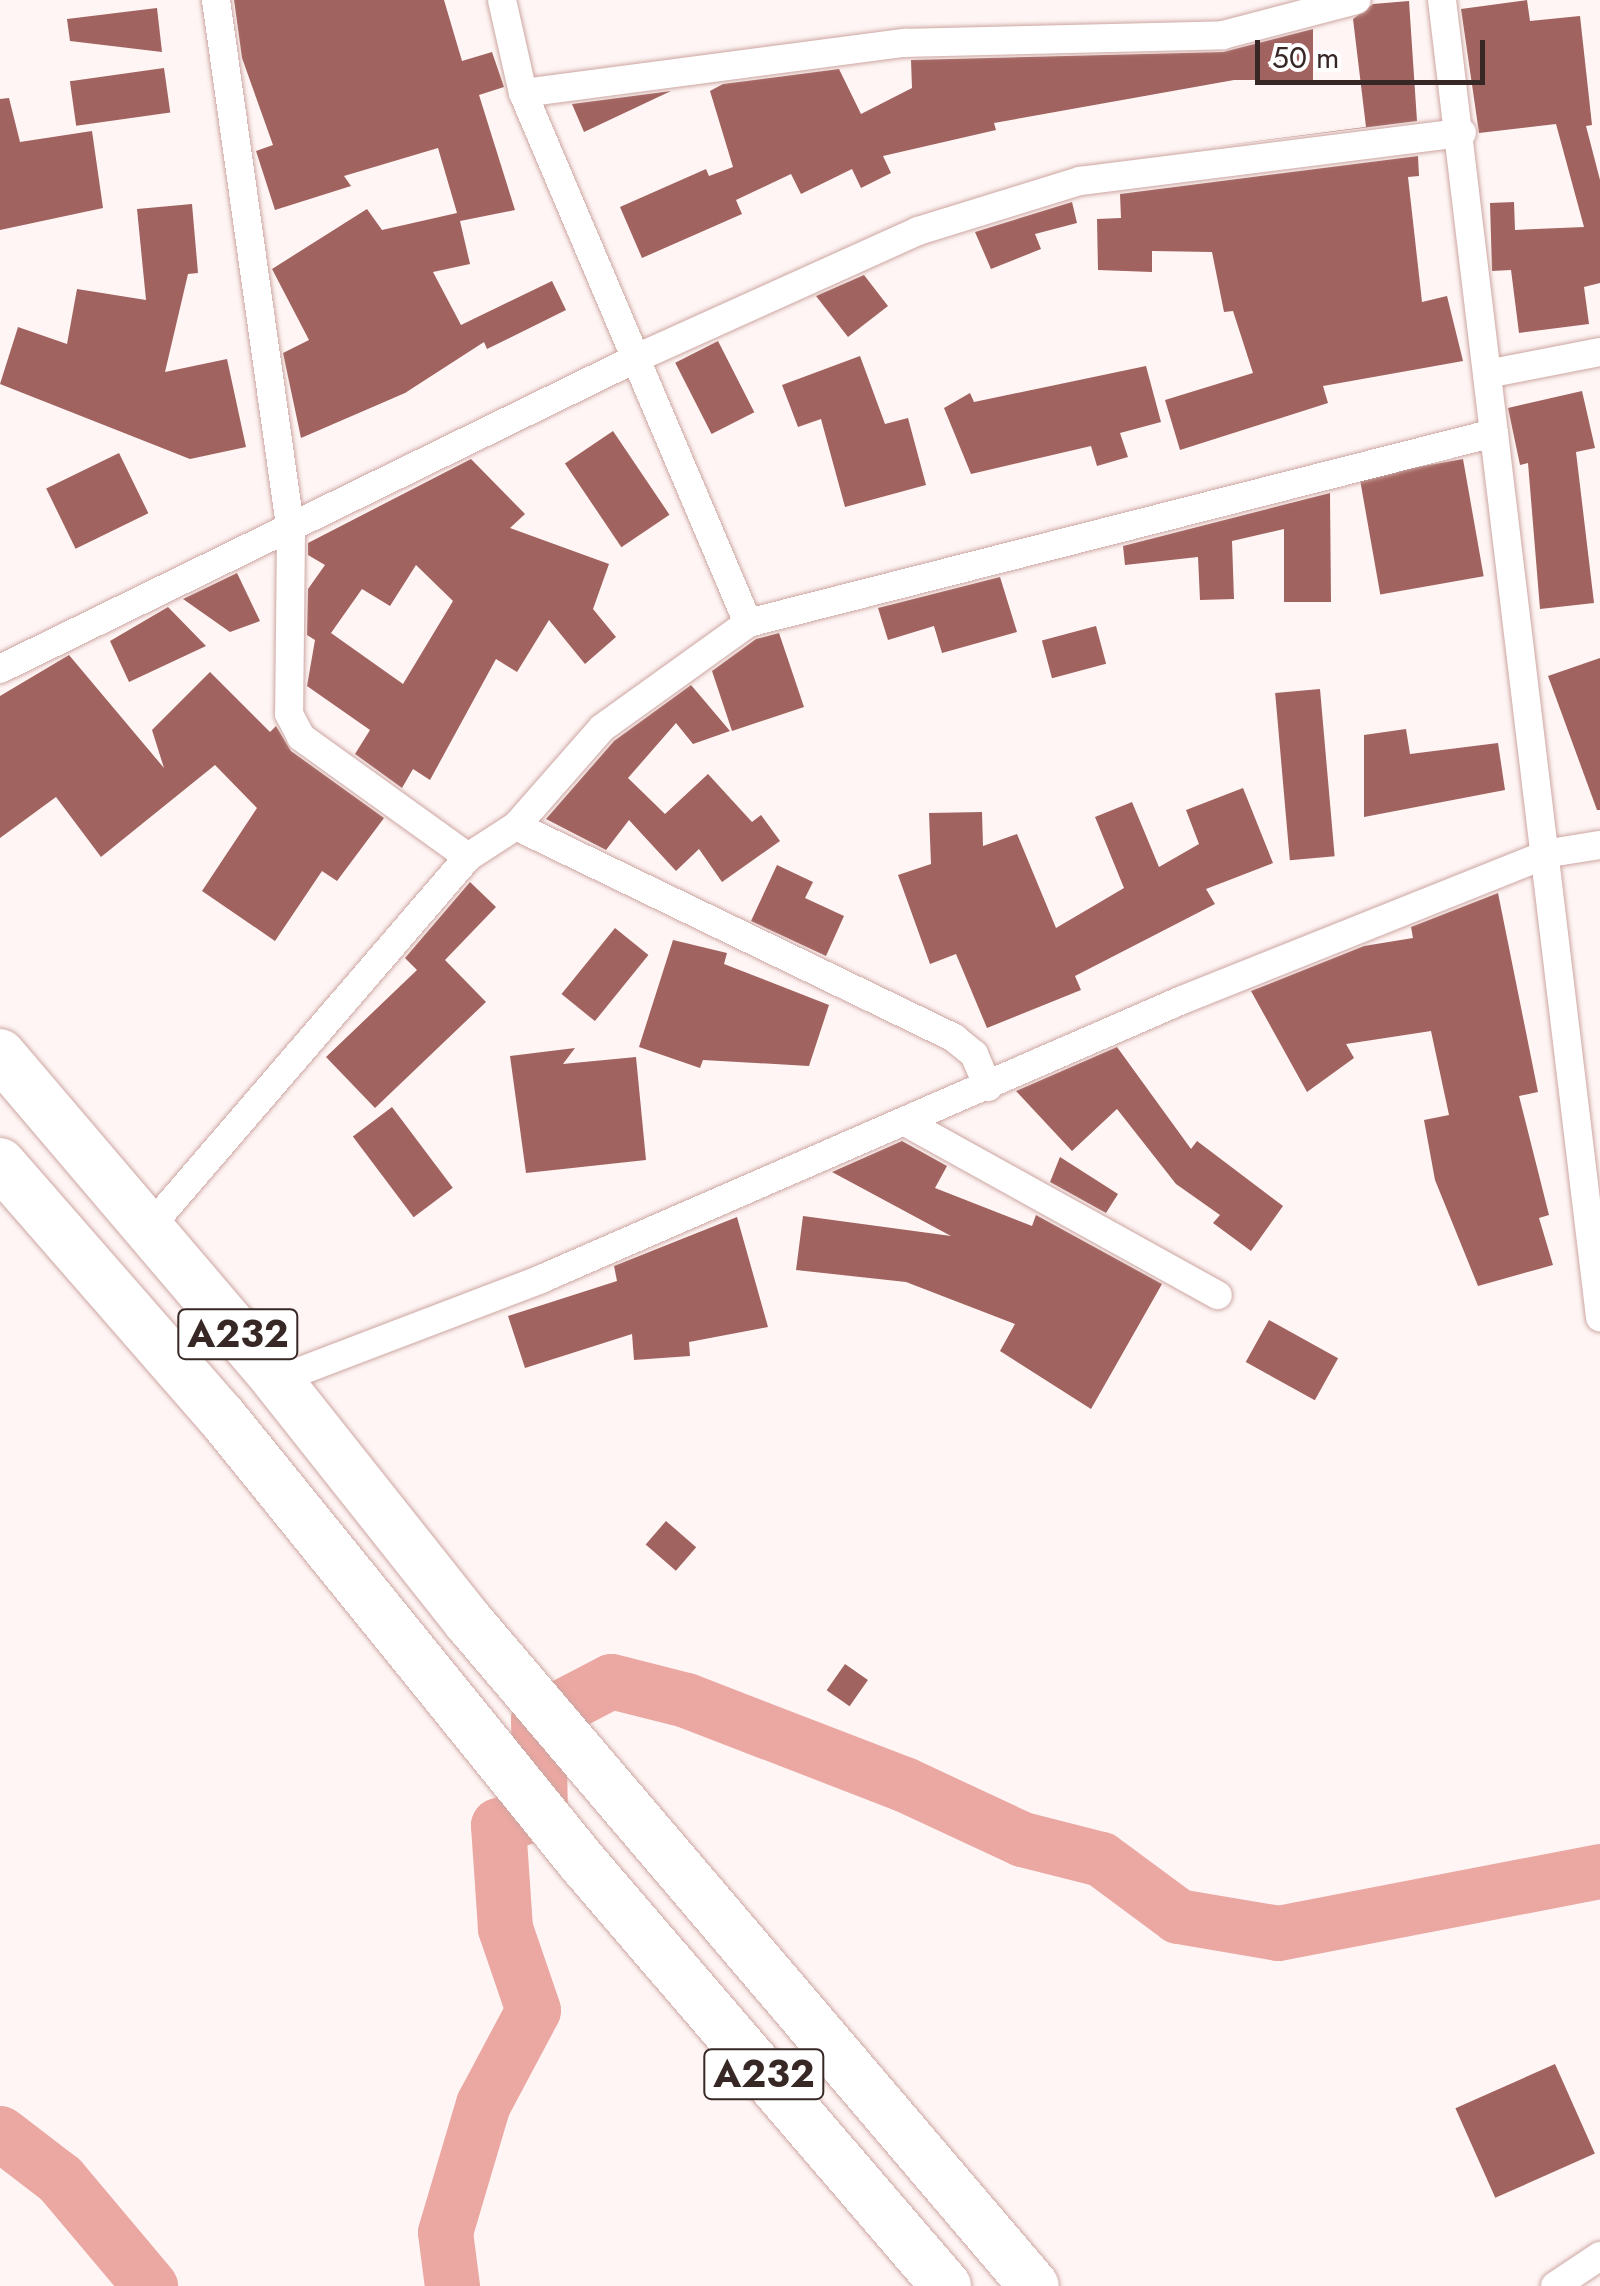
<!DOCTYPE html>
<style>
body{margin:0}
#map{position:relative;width:1600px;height:2286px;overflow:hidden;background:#fef5f4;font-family:Jost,sans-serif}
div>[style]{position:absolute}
.river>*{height:55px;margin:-27.5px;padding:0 27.5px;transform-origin:27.5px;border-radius:27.5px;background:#eba7a2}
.building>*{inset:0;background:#a1635f;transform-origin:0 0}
.roads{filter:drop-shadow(0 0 2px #cca6a2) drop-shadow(0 0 2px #cca6a2)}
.street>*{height:28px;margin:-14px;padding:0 14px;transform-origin:14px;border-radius:14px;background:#fff}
.highway>*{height:50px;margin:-25px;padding:0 25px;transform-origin:25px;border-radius:25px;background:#fff}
span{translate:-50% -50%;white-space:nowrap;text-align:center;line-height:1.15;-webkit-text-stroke:10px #fff;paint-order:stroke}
.shield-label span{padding:2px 8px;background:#fff;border:2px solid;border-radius:8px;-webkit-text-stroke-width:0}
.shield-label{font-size:38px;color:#372826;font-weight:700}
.scale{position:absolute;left:1255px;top:40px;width:230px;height:45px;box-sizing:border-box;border:5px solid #372826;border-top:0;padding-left:12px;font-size:30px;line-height:35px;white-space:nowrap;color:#372826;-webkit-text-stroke:8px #fff;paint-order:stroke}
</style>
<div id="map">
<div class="river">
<i style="left:0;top:2133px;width:76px;rotate:37.5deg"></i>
<i style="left:60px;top:2179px;width:140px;rotate:49.9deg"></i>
<i style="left:452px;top:2286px;width:54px;rotate:-97.4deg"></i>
<i style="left:445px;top:2232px;width:134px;rotate:-73.5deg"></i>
<i style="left:483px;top:2104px;width:106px;rotate:-62deg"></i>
<i style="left:533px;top:2010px;width:87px;rotate:-108.9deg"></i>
<i style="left:505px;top:1928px;width:103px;rotate:-93.9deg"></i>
<i style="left:498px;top:1825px;width:44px;rotate:-17.2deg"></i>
<i style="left:540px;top:1812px;width:93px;rotate:-91.2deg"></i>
<i style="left:538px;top:1719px;width:82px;rotate:-27.5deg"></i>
<i style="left:611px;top:1681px;width:77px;rotate:14.2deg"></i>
<i style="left:686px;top:1700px;width:234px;rotate:21.1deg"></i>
<i style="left:904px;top:1784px;width:130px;rotate:25deg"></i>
<i style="left:1022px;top:1839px;width:81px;rotate:14.2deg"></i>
<i style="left:1101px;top:1859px;width:96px;rotate:36.5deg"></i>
<i style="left:1178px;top:1916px;width:101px;rotate:9.6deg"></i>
<i style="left:1278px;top:1933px;width:328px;rotate:-10.9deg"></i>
</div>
<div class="building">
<i style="clip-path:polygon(234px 0,444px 0,462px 61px,492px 52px,504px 87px,479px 95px,515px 210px,460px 221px,470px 264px,433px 272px,461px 325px,552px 281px,566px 310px,487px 349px,484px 342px,405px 393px,301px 438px,283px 353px,309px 340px,272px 269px,367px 209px,382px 230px,457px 213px,438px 148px,344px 176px,351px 186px,275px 210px,256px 151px,273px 145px,242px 58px)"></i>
<i style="clip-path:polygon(1527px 0,1530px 21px,1580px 16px,1592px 125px,1586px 126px,1600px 180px,1600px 283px,1584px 287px,1589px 324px,1519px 333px,1511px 270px,1492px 271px,1490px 203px,1514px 202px,1515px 230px,1584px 227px,1556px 124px,1479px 133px,1461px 9px)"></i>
<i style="clip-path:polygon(1409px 1px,1417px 121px,1212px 147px,1366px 127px,1353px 19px,1373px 4px)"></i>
<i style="clip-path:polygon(157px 8px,162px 52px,70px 41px,67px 19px)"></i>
<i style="clip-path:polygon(1313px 29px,1313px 80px,1234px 80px,994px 123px,996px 130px,883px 156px,891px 173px,861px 188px,852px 169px,801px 194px,791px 174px,736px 200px,742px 214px,642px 258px,620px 207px,706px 169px,709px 176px,733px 167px,710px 91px,723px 84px,839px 69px,861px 114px,912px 88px,911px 60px,1223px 52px)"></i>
<i style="left:164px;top:68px;width:45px;height:95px;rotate:82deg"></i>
<i style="clip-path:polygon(671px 91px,584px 132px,572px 104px)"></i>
<i style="clip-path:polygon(9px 98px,20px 142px,92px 131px,103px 208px,0 230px,0 99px)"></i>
<i style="clip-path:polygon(1418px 156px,1419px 176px,1408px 177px,1422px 302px,1447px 296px,1463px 361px,1323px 386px,1328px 403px,1180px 450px,1165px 400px,1253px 373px,1233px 311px,1224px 312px,1212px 252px,1152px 251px,1152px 272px,1098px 270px,1097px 219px,1121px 218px,1120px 194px)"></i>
<i style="clip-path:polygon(1072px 202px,1077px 223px,1035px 234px,1041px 249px,991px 269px,975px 232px)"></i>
<i style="clip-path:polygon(192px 204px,198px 273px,188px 274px,165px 372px,227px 359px,246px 447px,190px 459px,0 384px,18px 327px,67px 344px,77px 289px,146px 300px,137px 209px)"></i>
<i style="clip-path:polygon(864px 275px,888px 306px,848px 337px,816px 296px)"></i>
<i style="left:718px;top:341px;width:80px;height:48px;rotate:63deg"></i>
<i style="clip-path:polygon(860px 356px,885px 424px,908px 418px,926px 485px,845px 507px,821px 419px,798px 427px,782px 385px)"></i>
<i style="clip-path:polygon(1146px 366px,1161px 422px,1120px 433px,1128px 457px,1097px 466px,1091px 446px,971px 474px,944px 408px,970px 393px,974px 402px)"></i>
<i style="clip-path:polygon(1582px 391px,1595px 448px,1576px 452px,1594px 603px,1540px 609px,1528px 463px,1520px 465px,1508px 408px)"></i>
<i style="left:613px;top:431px;width:101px;height:58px;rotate:56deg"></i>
<i style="left:119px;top:453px;width:67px;height:81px;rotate:64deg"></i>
<i style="clip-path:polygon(evenodd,471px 459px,525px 514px,510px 528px,609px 564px,593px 609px,616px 637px,585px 664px,549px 620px,517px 672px,496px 659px,430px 780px,413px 769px,402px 788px,355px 754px,370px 730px,307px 686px,315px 640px,307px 635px,308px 589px,325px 565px,308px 555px,308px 543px,471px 459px,416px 565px,453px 601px,403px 684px,331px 633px,362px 589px,390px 606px,416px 565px)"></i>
<i style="left:1463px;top:459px;width:119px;height:105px;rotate:80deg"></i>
<i style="clip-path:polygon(1330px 493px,1331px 602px,1284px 602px,1284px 529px,1232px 541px,1234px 599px,1200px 600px,1198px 557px,1125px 565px,1123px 546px)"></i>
<i style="clip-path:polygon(237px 573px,260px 621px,230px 632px,183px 599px)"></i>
<i style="clip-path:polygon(1000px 577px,1017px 632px,942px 653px,934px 626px,888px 640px,878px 608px)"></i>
<i style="clip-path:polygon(168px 607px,206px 646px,129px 682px,110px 641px)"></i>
<i style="left:1096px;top:626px;width:39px;height:56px;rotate:75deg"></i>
<i style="clip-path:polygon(779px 633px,804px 707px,732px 731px,712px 671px,756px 639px)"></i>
<i style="clip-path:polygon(69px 655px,164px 768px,152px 730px,210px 672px,270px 732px,276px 726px,291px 751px,384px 818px,337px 881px,322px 871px,275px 941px,202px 891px,257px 808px,215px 765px,101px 857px,56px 797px,0 838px,0 696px)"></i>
<i style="clip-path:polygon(1600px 658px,1600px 810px,1597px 810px,1548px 676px)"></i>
<i style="clip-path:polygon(691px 685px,730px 731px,693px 744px,676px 723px,628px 778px,665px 814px,708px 774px,752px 822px,761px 815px,780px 841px,722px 882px,699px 849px,676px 871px,629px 820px,606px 850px,546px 819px,614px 741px)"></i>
<i style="left:1320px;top:689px;width:168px;height:45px;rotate:85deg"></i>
<i style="clip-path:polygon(1406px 729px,1410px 754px,1498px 743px,1505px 790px,1364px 817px,1364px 735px)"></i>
<i style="clip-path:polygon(1243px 788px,1273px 863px,1206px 889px,1215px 904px,1075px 976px,1081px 990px,987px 1028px,956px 954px,930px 964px,898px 875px,931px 864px,929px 813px,982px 812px,983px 846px,1017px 834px,1056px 928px,1124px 888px,1095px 817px,1132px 802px,1159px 867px,1199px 844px,1186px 810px)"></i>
<i style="clip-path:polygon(777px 865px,813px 882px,805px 898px,844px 916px,826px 956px,751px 921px)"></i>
<i style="clip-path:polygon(470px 882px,496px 907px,445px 960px,486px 1002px,375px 1108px,326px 1057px,417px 970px,405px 958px)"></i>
<i style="clip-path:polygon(1498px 893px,1538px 1092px,1519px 1096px,1549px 1215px,1539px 1218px,1553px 1265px,1478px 1286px,1435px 1180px,1424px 1120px,1449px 1115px,1431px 1031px,1346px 1044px,1354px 1058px,1307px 1092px,1251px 991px,1364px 946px,1413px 938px,1411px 927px)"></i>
<i style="left:615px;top:928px;width:43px;height:85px;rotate:39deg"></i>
<i style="clip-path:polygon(673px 940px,727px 953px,724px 964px,829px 1005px,809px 1066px,703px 1060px,700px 1068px,639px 1047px)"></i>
<i style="clip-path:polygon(1117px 1047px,1191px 1149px,1197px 1141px,1283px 1206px,1251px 1251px,1213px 1223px,1220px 1215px,1176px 1184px,1117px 1109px,1072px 1151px,1016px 1091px)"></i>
<i style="clip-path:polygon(575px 1048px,563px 1064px,636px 1057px,646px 1160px,526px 1173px,510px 1056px)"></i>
<i style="left:392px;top:1107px;width:101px;height:49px;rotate:53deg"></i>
<i style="clip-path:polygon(902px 1141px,947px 1166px,935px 1188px,1032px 1226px,1036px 1215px,1162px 1284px,1091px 1409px,1000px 1351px,1015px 1324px,906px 1282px,796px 1270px,803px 1216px,951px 1236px,832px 1172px)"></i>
<i style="clip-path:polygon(1060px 1157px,1118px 1194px,1106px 1213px,1050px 1182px)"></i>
<i style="clip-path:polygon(737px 1217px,768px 1327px,689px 1342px,690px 1356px,634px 1360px,632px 1334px,525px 1368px,508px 1316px,617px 1281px,614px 1266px)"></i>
<i style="left:1269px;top:1320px;width:79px;height:48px;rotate:29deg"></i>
<i style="left:666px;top:1521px;width:40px;height:31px;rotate:41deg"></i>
<i style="left:845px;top:1664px;width:28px;height:32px;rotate:35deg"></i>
<i style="left:1555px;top:2064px;width:98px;height:109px;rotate:66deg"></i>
</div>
<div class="roads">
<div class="street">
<i style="left:216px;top:0;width:538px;rotate:81.99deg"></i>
<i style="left:291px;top:533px;width:181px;rotate:90.6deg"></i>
<i style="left:289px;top:714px;width:26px;rotate:62deg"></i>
<i style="left:301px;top:737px;width:206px;rotate:35.7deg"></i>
<i style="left:502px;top:0;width:95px;rotate:77.3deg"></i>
<i style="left:523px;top:93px;width:576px;rotate:67deg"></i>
<i style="left:1442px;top:0;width:1327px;rotate:83.16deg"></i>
<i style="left:523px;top:93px;width:385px;rotate:-7.5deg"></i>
<i style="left:905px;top:43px;width:318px;rotate:-1.4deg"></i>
<i style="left:1223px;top:35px;width:138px;rotate:-14.7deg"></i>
<i style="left:1487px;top:374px;width:115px;rotate:-11deg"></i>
<i style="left:0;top:669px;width:713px;rotate:-26.03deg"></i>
<i style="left:641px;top:356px;width:304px;rotate:-24.3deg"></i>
<i style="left:918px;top:231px;width:170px;rotate:-17.2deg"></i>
<i style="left:1080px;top:181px;width:385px;rotate:-7.2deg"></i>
<i style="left:516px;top:826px;width:487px;rotate:25.8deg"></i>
<i style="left:954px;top:1038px;width:26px;rotate:39deg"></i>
<i style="left:974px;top:1054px;width:36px;rotate:67deg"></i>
<i style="left:909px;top:1124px;width:353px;rotate:29deg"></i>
<i style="left:149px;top:1228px;width:489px;rotate:-49.3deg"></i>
<i style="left:468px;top:857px;width:57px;rotate:-32.9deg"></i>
<i style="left:516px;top:826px;width:130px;rotate:-48.7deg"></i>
<i style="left:602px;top:728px;width:180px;rotate:-35.7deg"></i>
<i style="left:748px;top:623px;width:770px;rotate:-14.29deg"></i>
<i style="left:277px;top:1380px;width:283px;rotate:-20.9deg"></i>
<i style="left:541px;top:1279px;width:699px;rotate:-23.52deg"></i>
<i style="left:1182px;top:1000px;width:396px;rotate:-21.8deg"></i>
<i style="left:1550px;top:853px;width:51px;rotate:-9.1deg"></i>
<i style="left:1555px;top:2286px;width:54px;rotate:-33.7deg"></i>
</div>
<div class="highway">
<i style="left:0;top:1054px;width:428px;rotate:49.6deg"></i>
<i style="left:277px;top:1380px;width:308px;rotate:51.6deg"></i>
<i style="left:468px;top:1621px;width:873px;rotate:49.6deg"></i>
<i style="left:0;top:1163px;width:336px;rotate:48.9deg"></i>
<i style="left:221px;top:1416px;width:574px;rotate:51.01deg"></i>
<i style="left:582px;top:1862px;width:559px;rotate:49.35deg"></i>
</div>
</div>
<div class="shield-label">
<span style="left:238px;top:1334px">A232</span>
<span style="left:764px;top:2074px">A232</span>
</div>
<div class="scale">50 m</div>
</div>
